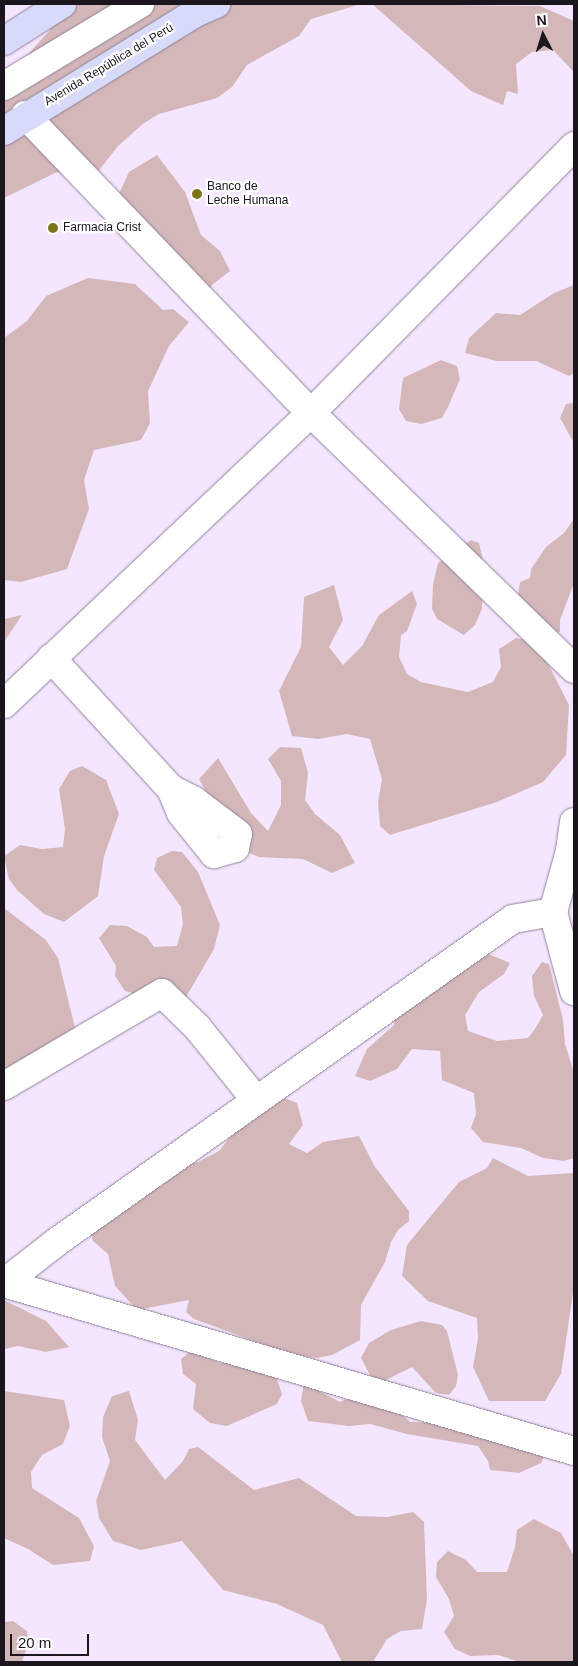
<!DOCTYPE html>
<meta charset="utf-8">
<style>
body{margin:0}
#map{position:relative;width:578px;height:1666px;overflow:hidden;background:#f5e6ff;font-family:Arial,sans-serif}
div>[style]{position:absolute}
.green>*{inset:0;background:#d4b7b9}
.roads{filter:drop-shadow(0 0 1px #91839a) drop-shadow(0 0 1px #91839a)}
.minor>*{height:28px;margin:-14px;padding:0 14px;transform-origin:14px;border-radius:14px;background:#fff}
.tertiary>*{height:28px;margin:-14px;padding:0 14px;transform-origin:14px;border-radius:14px;background:#fff}
.trunk>*{height:28px;margin:-14px;padding:0 14px;transform-origin:14px;border-radius:14px;background:#d8dafa}
.dots>*{width:14px;height:14px;translate:-50% -50%;box-sizing:border-box;border:2px solid #fff;border-radius:50%}
span{translate:-50% -50%;white-space:nowrap;text-align:center;line-height:1.15;-webkit-text-stroke:4.5px #fff;paint-order:stroke}
.street-label{font-size:12px;color:#1b151e}
.poi-label{font-size:12px;color:#1b151e}
.left{translate:0 -50%;text-align:left}
.frame{position:absolute;inset:0;border:5px solid #1b151e;pointer-events:none}
.north{position:absolute;left:518px;top:10px;width:50px;height:50px;-webkit-text-stroke:4px #fff;paint-order:stroke;rotate:355deg;font-size:14px;font-weight:700;line-height:20px;text-align:center;color:#1b151e}
.north::after{content:'';display:block;margin:auto;width:18px;height:22px;background:#1b151e;clip-path:polygon(50% 0,100% 100%,50% 72%,0 100%)}
.scale{position:absolute;left:10px;top:1634px;width:79px;height:22px;box-sizing:border-box;border:2px solid #1b151e;border-top:0;padding-left:6px;font-size:15px;line-height:18px;white-space:nowrap;color:#1b151e;-webkit-text-stroke:4px #fff;paint-order:stroke}
</style>
<div id="map">
<div class="green">
<i style="clip-path:polygon(36px 4px,361px 4px,311px 19px,299px 36px,247px 65px,232px 87px,217px 98px,159px 114px,144px 123px,118px 146px,93px 178px,81px 181px,57px 172px,4px 198px,4px 81px,50px 30px)"></i>
<i style="clip-path:polygon(372px 4px,540px 6px,574px 21px,574px 72px,553px 50px,532px 52px,516px 64px,518px 94px,507px 91px,503px 105px,471px 91px)"></i>
<i style="clip-path:polygon(157px 155px,185px 192px,201px 235px,220px 251px,230px 271px,212px 285px,208px 294px,117px 198px,129px 172px)"></i>
<i style="clip-path:polygon(88px 278px,135px 284px,163px 310px,173px 309px,189px 322px,169px 346px,148px 391px,150px 423px,141px 440px,94px 450px,84px 480px,89px 509px,67px 569px,21px 582px,4px 580px,4px 338px,27px 321px,46px 296px)"></i>
<i style="clip-path:polygon(574px 285px,574px 373px,569px 376px,536px 361px,497px 361px,465px 353px,469px 338px,496px 313px,520px 315px,554px 293px)"></i>
<i style="clip-path:polygon(441px 360px,457px 366px,460px 379px,448px 407px,442px 418px,421px 424px,406px 421px,399px 409px,403px 378px)"></i>
<i style="clip-path:polygon(574px 403px,574px 443px,560px 418px,566px 404px)"></i>
<i style="clip-path:polygon(574px 519px,574px 583px,560px 620px,560px 632px,544px 638px,516px 609px,520px 582px,530px 578px,531px 569px,546px 547px,564px 533px)"></i>
<i style="clip-path:polygon(471px 540px,479px 543px,483px 560px,482px 609px,475px 625px,464px 635px,437px 619px,432px 609px,433px 584px,438px 563px)"></i>
<i style="clip-path:polygon(334px 585px,343px 620px,329px 647px,343px 665px,362px 646px,379px 615px,412px 591px,417px 604px,407px 631px,401px 635px,399px 657px,407px 674px,421px 682px,468px 692px,493px 682px,501px 667px,499px 649px,516px 638px,527px 640px,543px 654px,569px 705px,566px 755px,543px 782px,497px 802px,390px 835px,380px 826px,378px 802px,382px 779px,370px 739px,347px 734px,318px 739px,292px 736px,279px 691px,301px 647px,304px 597px)"></i>
<i style="clip-path:polygon(22px 615px,4px 642px,4px 619px)"></i>
<i style="clip-path:polygon(280px 747px,301px 748px,308px 773px,305px 800px,315px 814px,340px 835px,355px 863px,332px 873px,303px 859px,259px 857px,235px 847px,199px 779px,218px 758px,251px 813px,268px 831px,281px 805px,281px 781px,268px 759px)"></i>
<i style="clip-path:polygon(82px 766px,106px 780px,119px 814px,104px 856px,98px 896px,64px 922px,44px 914px,17px 890px,9px 879px,4px 856px,20px 845px,42px 849px,63px 847px,65px 829px,59px 789px,70px 771px)"></i>
<i style="clip-path:polygon(172px 851px,182px 852px,198px 872px,220px 925px,214px 949px,186px 997px,157px 1000px,125px 991px,115px 976px,116px 966px,99px 938px,110px 925px,127px 926px,147px 937px,154px 947px,177px 946px,183px 924px,181px 907px,154px 870px,157px 858px)"></i>
<i style="clip-path:polygon(4px 908px,46px 940px,58px 958px,77px 1036px,4px 1080px)"></i>
<i style="clip-path:polygon(486px 953px,510px 963px,504px 974px,479px 992px,465px 1015px,468px 1031px,497px 1041px,528px 1038px,535px 1029px,543px 1015px,534px 996px,532px 976px,542px 962px,549px 964px,563px 1020px,565px 1044px,574px 1073px,574px 1158px,564px 1161px,543px 1158px,521px 1148px,483px 1142px,471px 1128px,476px 1114px,474px 1093px,442px 1080px,440px 1051px,412px 1049px,397px 1069px,370px 1081px,355px 1076px,367px 1049px,394px 1025px,393px 989px)"></i>
<i style="clip-path:polygon(282px 1097px,297px 1103px,303px 1125px,289px 1144px,307px 1153px,323px 1142px,359px 1136px,375px 1167px,409px 1211px,409px 1221px,398px 1230px,391px 1242px,385px 1262px,361px 1305px,360px 1340px,332px 1355px,317px 1358px,289px 1354px,194px 1319px,186px 1312px,189px 1300px,137px 1310px,115px 1286px,108px 1254px,93px 1241px,86px 1219px,154px 1174px,198px 1162px,219px 1151px,244px 1120px)"></i>
<i style="clip-path:polygon(493px 1158px,528px 1176px,574px 1173px,574px 1286px,561px 1374px,545px 1401px,489px 1401px,473px 1367px,478px 1339px,477px 1318px,428px 1301px,402px 1276px,407px 1245px,459px 1182px,487px 1168px)"></i>
<i style="clip-path:polygon(4px 1300px,46px 1321px,69px 1347px,46px 1352px,18px 1346px,4px 1349px)"></i>
<i style="clip-path:polygon(421px 1321px,442px 1325px,447px 1331px,458px 1375px,456px 1386px,449px 1395px,436px 1393px,412px 1367px,384px 1381px,372px 1379px,361px 1358px,369px 1343px,391px 1330px)"></i>
<i style="clip-path:polygon(192px 1350px,219px 1363px,242px 1362px,274px 1371px,282px 1394px,277px 1404px,227px 1426px,210px 1423px,193px 1409px,196px 1384px,183px 1374px,181px 1359px)"></i>
<i style="clip-path:polygon(310px 1381px,317px 1390px,340px 1402px,353px 1396px,396px 1409px,410px 1422px,455px 1423px,547px 1451px,541px 1463px,519px 1473px,490px 1470px,488px 1461px,478px 1446px,407px 1434px,370px 1424px,349px 1426px,308px 1421px,301px 1401px,304px 1383px)"></i>
<i style="clip-path:polygon(4px 1391px,64px 1400px,70px 1426px,63px 1444px,42px 1455px,31px 1472px,32px 1488px,79px 1518px,94px 1546px,90px 1561px,53px 1565px,28px 1549px,4px 1538px)"></i>
<i style="clip-path:polygon(129px 1391px,138px 1420px,135px 1440px,165px 1480px,183px 1461px,189px 1449px,198px 1447px,254px 1490px,299px 1478px,356px 1516px,387px 1517px,413px 1512px,424px 1522px,427px 1599px,422px 1629px,401px 1631px,387px 1639px,373px 1662px,342px 1662px,323px 1625px,277px 1604px,223px 1590px,182px 1541px,141px 1550px,113px 1541px,99px 1518px,96px 1501px,110px 1461px,102px 1437px,103px 1417px,112px 1396px)"></i>
<i style="clip-path:polygon(534px 1519px,561px 1533px,574px 1556px,574px 1662px,520px 1662px,498px 1655px,470px 1656px,455px 1649px,444px 1632px,454px 1616px,449px 1599px,436px 1577px,437px 1562px,448px 1551px,466px 1560px,477px 1572px,507px 1572px,515px 1547px,517px 1530px)"></i>
<i style="clip-path:polygon(13px 1621px,27px 1631px,28px 1644px,22px 1662px,4px 1662px,4px 1622px)"></i>
</div>
<div class="roads">
<div class="minor">
<i style="left:25px;top:115px;width:413px;rotate:46.2deg"></i>
<i style="left:311px;top:413px;width:367px;rotate:44.2deg"></i>
<i style="left:51px;top:658px;width:178px;rotate:47.5deg"></i>
<i style="left:171px;top:789px;width:26px;rotate:67deg"></i>
<i style="left:181px;top:813px;width:53px;rotate:51.2deg"></i>
<i style="left:214px;top:854px;width:22px;rotate:-16deg"></i>
<i style="left:235px;top:848px;width:14px;rotate:-78deg"></i>
<i style="left:238px;top:834px;width:56px;rotate:-142.9deg"></i>
<i style="left:193px;top:800px;width:25px;rotate:-153deg"></i>
<i style="left:4px;top:704px;width:423px;rotate:-43.5deg"></i>
<i style="left:311px;top:413px;width:375px;rotate:-45.4deg"></i>
<i style="left:574px;top:822px;width:29px;rotate:98deg"></i>
<i style="left:570px;top:851px;width:63px;rotate:105.6deg"></i>
<i style="left:553px;top:912px;width:82px;rotate:75.1deg"></i>
<i style="left:4px;top:1086px;width:183px;rotate:-30.5deg"></i>
<i style="left:162px;top:993px;width:49px;rotate:44.2deg"></i>
<i style="left:197px;top:1027px;width:94px;rotate:51.1deg"></i>
<i style="left:4px;top:1283px;width:68px;rotate:-37.9deg"></i>
<i style="left:58px;top:1241px;width:557px;rotate:-35.29deg"></i>
<i style="left:513px;top:919px;width:41px;rotate:-9.9deg"></i>
<i style="left:4px;top:1283px;width:594px;rotate:16.42deg"></i>
</div>
<div class="tertiary">
<i style="left:4px;top:86px;width:159px;rotate:-31.1deg"></i>
</div>
<div class="trunk">
<i style="left:4px;top:41px;width:69px;rotate:-32.5deg"></i>
<i style="left:4px;top:131px;width:227px;rotate:-31.7deg"></i>
<i style="left:197px;top:12px;width:21px;rotate:-23deg"></i>
</div>
</div>
<div class="dots">
<i style="left:197px;top:194px;background:#7b7418"></i>
<i style="left:53px;top:228px;background:#7b7418"></i>
</div>
<div class="street-label">
<span style="left:109px;top:65px;rotate:-31deg">Avenida República del Perú</span>
</div>
<div class="poi-label">
<span class="left" style="left:207px;top:194px">Banco de<br>Leche Humana</span>
<span class="left" style="left:63px;top:228px">Farmacia Crist</span>
</div>
<div class="frame"></div>
<div class="north">N</div>
<div class="scale">20 m</div>
</div>
